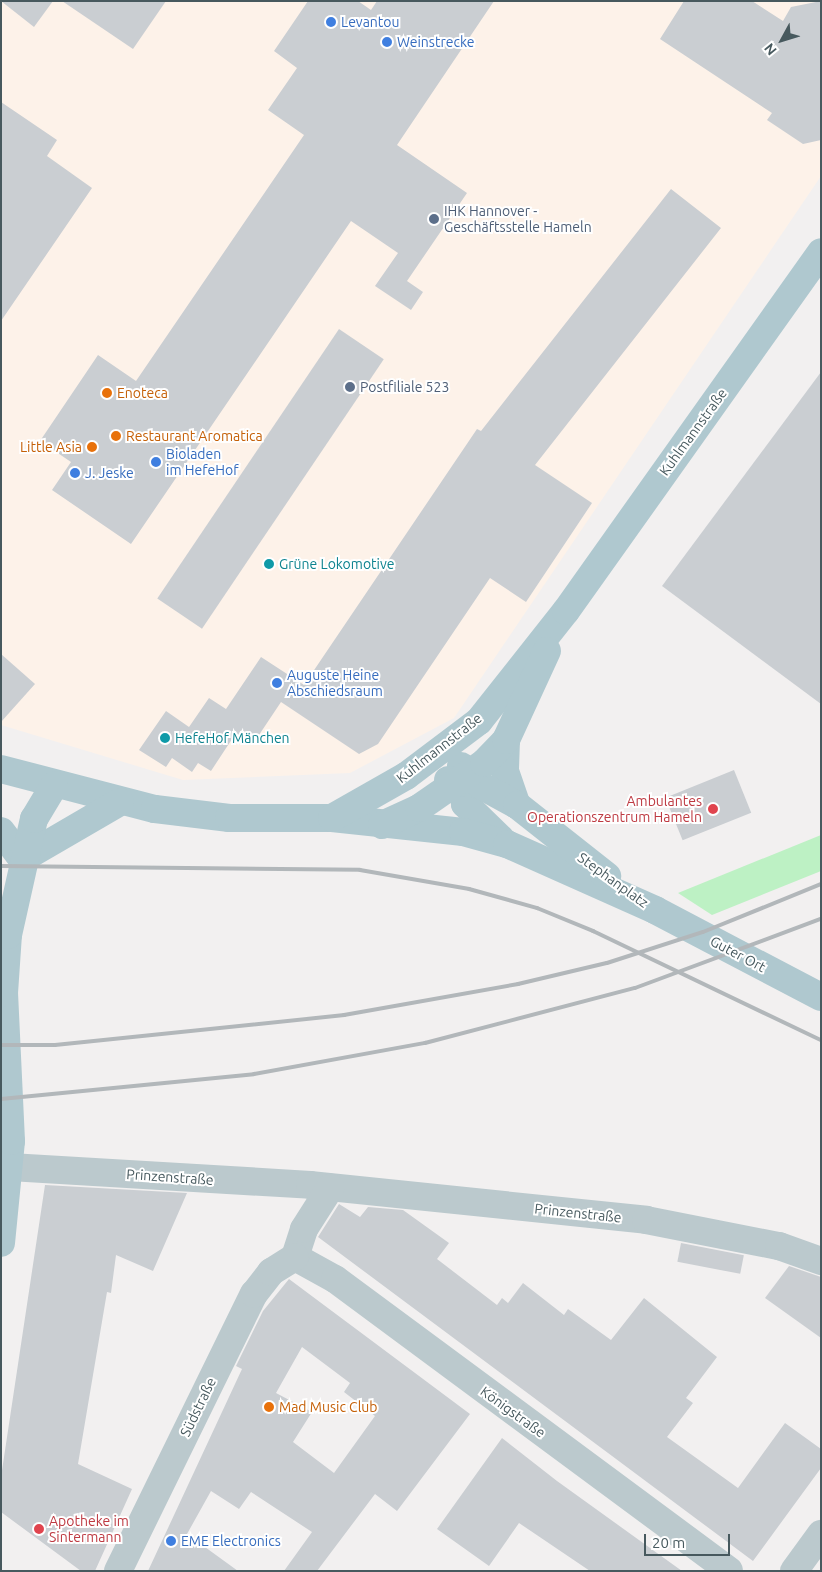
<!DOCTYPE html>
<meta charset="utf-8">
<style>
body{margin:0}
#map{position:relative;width:822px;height:1572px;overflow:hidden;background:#f2f0f0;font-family:Ubuntu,sans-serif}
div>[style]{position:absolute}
.commercial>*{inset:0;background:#fdf2e9}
.green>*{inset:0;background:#bdf1c4}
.building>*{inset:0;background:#caced2;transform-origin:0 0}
.minor>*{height:28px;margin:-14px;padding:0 14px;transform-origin:14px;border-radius:14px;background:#bbc9cd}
.major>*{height:28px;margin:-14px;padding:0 14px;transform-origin:14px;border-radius:14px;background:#afc8cf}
.rail>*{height:4px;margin:-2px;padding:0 2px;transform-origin:2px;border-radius:2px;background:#b2b7ba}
.dots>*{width:14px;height:14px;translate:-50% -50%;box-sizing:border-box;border:2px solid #fff;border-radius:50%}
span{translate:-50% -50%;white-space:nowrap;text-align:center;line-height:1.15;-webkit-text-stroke:4px #fff;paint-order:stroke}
.shop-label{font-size:14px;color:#366cbe}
.left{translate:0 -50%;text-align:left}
.service-label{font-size:14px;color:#4e5e75}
.food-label{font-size:14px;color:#c56008}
.right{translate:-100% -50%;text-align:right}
.street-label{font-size:14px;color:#47595e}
.culture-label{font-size:14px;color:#0d838f}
.health-label{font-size:14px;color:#be3a42}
.frame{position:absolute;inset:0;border:2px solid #47595e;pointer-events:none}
.north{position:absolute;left:757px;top:15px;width:50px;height:50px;-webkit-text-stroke:4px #fff;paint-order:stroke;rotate:231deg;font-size:14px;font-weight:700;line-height:20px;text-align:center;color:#47595e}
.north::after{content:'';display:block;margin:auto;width:18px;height:22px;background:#47595e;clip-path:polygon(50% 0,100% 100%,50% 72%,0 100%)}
.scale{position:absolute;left:644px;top:1534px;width:86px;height:22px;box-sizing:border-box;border:2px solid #47595e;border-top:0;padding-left:6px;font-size:15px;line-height:18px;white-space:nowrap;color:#47595e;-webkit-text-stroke:4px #fff;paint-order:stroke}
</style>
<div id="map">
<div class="commercial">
<i style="clip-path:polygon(1px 1px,821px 1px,821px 176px,454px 718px,350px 773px,183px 780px,1px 725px)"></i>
</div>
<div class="green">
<i style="clip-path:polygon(821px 835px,821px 871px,712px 915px,678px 893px)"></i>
</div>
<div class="building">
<i style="clip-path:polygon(1px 1px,53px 1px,34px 27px)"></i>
<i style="clip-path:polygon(62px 1px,166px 1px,133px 49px)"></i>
<i style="clip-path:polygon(308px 1px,358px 1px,371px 10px,377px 1px,494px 1px,397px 145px,467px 193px,407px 281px,423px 292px,411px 310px,375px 286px,398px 253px,351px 221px,131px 544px,52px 490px,71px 462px,40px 441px,98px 355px,136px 381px,304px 135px,268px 110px,297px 68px,274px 51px)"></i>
<i style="clip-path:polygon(684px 1px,752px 1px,783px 21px,791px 7px,821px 1px,821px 140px,803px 144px,767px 120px,772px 113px,660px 39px)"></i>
<i style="clip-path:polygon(1px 102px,57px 140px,47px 156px,92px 188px,1px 321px)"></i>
<i style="clip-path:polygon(671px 189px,721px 228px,535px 465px,592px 503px,526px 602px,490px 578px,378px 744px,359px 754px,281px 702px,253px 744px,236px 733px,211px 771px,198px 763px,192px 772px,172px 758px,166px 767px,139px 750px,166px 711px,189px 727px,209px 698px,226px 709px,261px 657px,304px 685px,477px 429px,481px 431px)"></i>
<i style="left:339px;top:329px;width:54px;height:325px;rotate:34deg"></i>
<i style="clip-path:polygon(821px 372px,821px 704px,662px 586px)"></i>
<i style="clip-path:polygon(1px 654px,35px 684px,1px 722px)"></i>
<i style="left:734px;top:770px;width:46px;height:74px;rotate:68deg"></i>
<i style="clip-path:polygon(45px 1185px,187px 1193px,153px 1271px,116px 1255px,111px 1293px,107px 1292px,78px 1464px,132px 1489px,95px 1571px,81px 1571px,1px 1512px,1px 1477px)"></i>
<i style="clip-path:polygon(339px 1204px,360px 1217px,368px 1207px,403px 1210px,449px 1243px,437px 1259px,497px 1305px,502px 1298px,508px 1303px,523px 1283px,564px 1315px,568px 1309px,611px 1340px,644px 1298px,717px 1357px,686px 1398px,693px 1403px,667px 1437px,738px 1488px,785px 1423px,821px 1449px,821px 1468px,753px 1561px,318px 1237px)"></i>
<i style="left:681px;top:1243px;width:64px;height:19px;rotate:11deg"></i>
<i style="clip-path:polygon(789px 1266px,821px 1277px,821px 1338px,765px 1298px)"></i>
<i style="clip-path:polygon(evenodd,289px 1279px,470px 1414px,397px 1511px,375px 1494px,317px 1571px,284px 1571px,312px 1532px,251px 1492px,239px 1509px,211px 1491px,187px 1534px,238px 1571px,148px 1571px,242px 1369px,236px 1366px,263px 1311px,289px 1279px,302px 1347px,350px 1383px,344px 1392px,375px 1416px,334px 1473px,293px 1442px,312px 1412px,276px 1393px,302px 1347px)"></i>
<i style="clip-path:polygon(502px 1438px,557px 1481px,682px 1571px,590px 1571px,519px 1523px,489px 1566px,437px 1529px)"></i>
</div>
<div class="minor">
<i style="left:10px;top:1167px;width:301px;rotate:3.4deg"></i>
<i style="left:310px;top:1185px;width:338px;rotate:5.9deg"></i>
<i style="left:646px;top:1220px;width:136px;rotate:11.1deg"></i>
<i style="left:779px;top:1246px;width:45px;rotate:19.7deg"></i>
<i style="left:295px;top:1257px;width:46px;rotate:28.8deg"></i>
<i style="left:335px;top:1279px;width:490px;rotate:36.5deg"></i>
<i style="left:295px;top:1257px;width:29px;rotate:-72deg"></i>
<i style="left:304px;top:1229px;width:49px;rotate:-57.6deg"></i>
<i style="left:118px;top:1571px;width:309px;rotate:-63.9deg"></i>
<i style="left:254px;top:1294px;width:28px;rotate:-52deg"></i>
<i style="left:271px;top:1272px;width:28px;rotate:-32deg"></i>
<i style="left:794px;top:1571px;width:46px;rotate:-53.9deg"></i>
</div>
<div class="major">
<i style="left:506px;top:740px;width:31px;rotate:92deg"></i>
<i style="left:505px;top:771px;width:36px;rotate:71deg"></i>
<i style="left:461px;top:766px;width:38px;rotate:84deg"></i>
<i style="left:465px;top:804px;width:50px;rotate:44.2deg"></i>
<i style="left:1px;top:769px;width:159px;rotate:14.6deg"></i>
<i style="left:155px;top:809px;width:75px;rotate:6.9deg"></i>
<i style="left:229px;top:818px;width:103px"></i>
<i style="left:332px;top:818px;width:132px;rotate:6.1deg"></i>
<i style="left:463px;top:832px;width:46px;rotate:15.3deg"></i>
<i style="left:507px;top:844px;width:162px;rotate:24deg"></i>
<i style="left:655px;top:910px;width:187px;rotate:27.7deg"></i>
<i style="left:448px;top:780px;width:32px;rotate:9deg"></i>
<i style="left:480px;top:785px;width:42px;rotate:28.4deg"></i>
<i style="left:517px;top:805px;width:115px;rotate:38.3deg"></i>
<i style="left:332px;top:818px;width:85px;rotate:-29.6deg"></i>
<i style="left:406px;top:776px;width:91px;rotate:-37deg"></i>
<i style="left:479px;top:721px;width:140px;rotate:-51.7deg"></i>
<i style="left:566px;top:611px;width:440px;rotate:-54.6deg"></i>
<i style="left:382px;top:825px;width:41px;rotate:-24.7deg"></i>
<i style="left:419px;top:808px;width:79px;rotate:-34.7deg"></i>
<i style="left:484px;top:763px;width:32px;rotate:-46deg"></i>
<i style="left:506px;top:740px;width:98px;rotate:-65.3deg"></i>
<i style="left:1px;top:831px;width:35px;rotate:53deg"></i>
<i style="left:22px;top:859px;width:113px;rotate:-30.2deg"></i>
<i style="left:1px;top:1243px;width:102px;rotate:-84.4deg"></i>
<i style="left:11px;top:1141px;width:148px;rotate:-92.7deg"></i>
<i style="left:4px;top:993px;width:58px;rotate:-86.1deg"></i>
<i style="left:8px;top:935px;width:119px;rotate:-77.4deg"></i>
<i style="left:34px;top:819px;width:39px;rotate:-59deg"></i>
</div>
<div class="rail">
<i style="left:1px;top:866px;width:359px;rotate:0.6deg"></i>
<i style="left:360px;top:870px;width:111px;rotate:9.9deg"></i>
<i style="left:469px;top:889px;width:71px;rotate:15.6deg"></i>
<i style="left:537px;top:908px;width:61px;rotate:22.3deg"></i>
<i style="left:593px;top:931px;width:253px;rotate:25.6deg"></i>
<i style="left:1px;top:1045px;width:54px"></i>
<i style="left:55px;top:1045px;width:291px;rotate:-5.9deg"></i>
<i style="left:344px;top:1015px;width:177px;rotate:-10.1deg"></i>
<i style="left:518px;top:984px;width:91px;rotate:-13.3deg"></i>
<i style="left:607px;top:963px;width:101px;rotate:-17.9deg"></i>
<i style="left:703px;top:932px;width:127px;rotate:-22.1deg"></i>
<i style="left:1px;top:1099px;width:254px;rotate:-5.6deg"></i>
<i style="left:254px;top:1074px;width:174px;rotate:-10.3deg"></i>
<i style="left:425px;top:1043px;width:217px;rotate:-14.7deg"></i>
<i style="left:635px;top:988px;width:198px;rotate:-20.4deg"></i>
</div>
<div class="dots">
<i style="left:331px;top:22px;background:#3f7fe0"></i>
<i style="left:387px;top:42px;background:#3f7fe0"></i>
<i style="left:434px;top:219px;background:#5c6f8a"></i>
<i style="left:350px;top:387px;background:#5c6f8a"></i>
<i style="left:107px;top:393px;background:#e8710a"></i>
<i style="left:116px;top:436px;background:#e8710a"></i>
<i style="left:92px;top:447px;background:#e8710a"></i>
<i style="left:156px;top:462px;background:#3f7fe0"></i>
<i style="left:75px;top:473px;background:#3f7fe0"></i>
<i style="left:269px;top:564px;background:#0f9aa8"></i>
<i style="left:277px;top:683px;background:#3f7fe0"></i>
<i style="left:165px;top:738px;background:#0f9aa8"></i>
<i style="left:713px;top:809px;background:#e0444e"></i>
<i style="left:269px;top:1407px;background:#e8710a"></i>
<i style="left:39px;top:1529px;background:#e0444e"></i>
<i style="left:171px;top:1541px;background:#3f7fe0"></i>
</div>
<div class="shop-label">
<span class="left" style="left:341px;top:22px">Levantou</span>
<span class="left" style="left:397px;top:42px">Weinstrecke</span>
<span class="left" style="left:166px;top:462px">Bioladen<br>im HefeHof</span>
<span class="left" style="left:85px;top:473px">J. Jeske</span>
<span class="left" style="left:287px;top:683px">Auguste Heine<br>Abschiedsraum</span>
<span class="left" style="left:181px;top:1541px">EME Electronics</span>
</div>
<div class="service-label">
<span class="left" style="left:444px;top:219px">IHK Hannover -<br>Geschäftsstelle Hameln</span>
<span class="left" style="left:360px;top:387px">Postfiliale 523</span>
</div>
<div class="food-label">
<span class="left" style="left:117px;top:393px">Enoteca</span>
<span class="left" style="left:126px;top:436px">Restaurant Aromatica</span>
<span class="right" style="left:82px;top:447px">Little Asia</span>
<span class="left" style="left:279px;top:1407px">Mad Music Club</span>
</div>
<div class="street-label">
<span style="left:693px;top:432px;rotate:-54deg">Kuhlmannstraße</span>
<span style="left:439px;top:748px;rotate:-38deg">Kuhlmannstraße</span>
<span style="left:613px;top:880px;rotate:36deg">Stephanplatz</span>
<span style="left:738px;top:954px;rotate:28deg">Guter Ort</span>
<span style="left:170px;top:1177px;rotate:4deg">Prinzenstraße</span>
<span style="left:578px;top:1213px;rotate:6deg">Prinzenstraße</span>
<span style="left:198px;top:1407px;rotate:-64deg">Südstraße</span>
<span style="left:513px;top:1412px;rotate:36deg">Königstraße</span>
</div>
<div class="culture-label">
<span class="left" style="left:279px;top:564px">Grüne Lokomotive</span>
<span class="left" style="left:175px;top:738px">HefeHof Mänchen</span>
</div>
<div class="health-label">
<span class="right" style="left:702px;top:809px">Ambulantes<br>Operationszentrum Hameln</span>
<span class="left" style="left:49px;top:1529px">Apotheke im<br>Sintermann</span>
</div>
<div class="frame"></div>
<div class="north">N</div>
<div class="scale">20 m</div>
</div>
